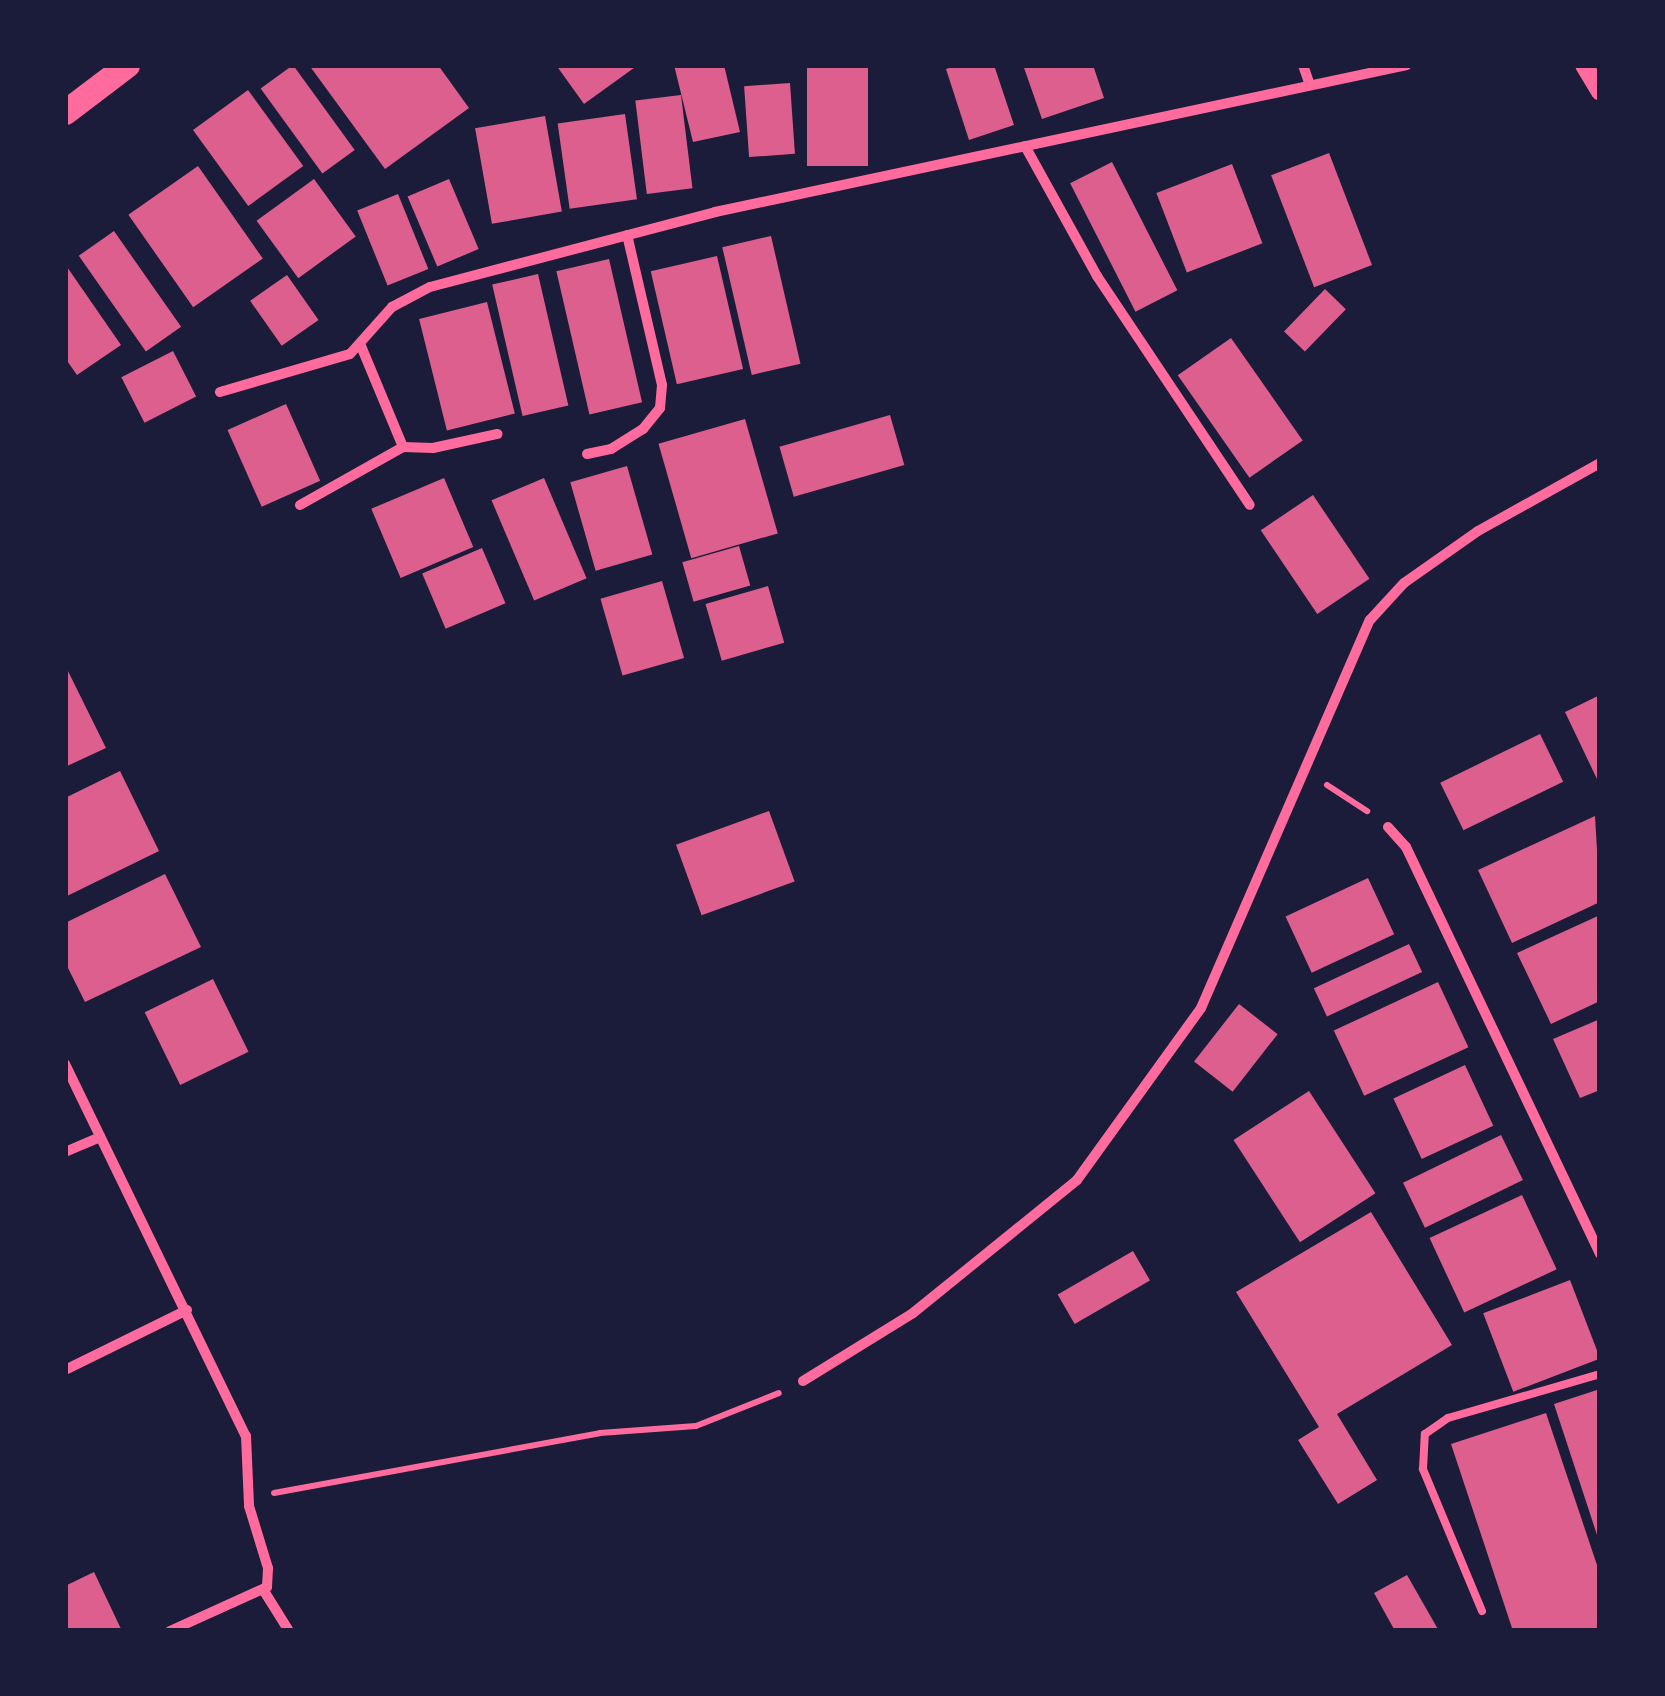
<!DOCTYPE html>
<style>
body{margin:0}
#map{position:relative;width:1665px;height:1696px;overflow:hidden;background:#1b1b3a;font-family:Inter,sans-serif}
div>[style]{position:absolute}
.building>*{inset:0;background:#dd5f8e;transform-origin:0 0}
.path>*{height:6px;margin:-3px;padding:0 3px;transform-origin:3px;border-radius:3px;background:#ff6b9d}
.service>*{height:8px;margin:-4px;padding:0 4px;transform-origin:4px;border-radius:4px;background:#ff6b9d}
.minor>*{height:10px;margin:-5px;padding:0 5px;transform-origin:5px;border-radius:5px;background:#ff6b9d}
.tertiary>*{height:18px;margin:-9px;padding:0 9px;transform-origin:9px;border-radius:9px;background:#ff6b9d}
.primary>*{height:25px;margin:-12.5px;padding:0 12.5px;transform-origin:12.5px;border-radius:12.5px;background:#ff6b9d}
span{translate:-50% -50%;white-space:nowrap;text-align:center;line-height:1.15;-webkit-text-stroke:9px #1b1b3a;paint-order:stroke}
.frame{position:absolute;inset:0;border:68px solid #1b1b3a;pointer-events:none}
</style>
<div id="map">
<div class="building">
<i style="left:293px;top:65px;width:105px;height:40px;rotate:54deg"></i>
<i style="clip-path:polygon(309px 65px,438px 65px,469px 108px,385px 169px)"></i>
<i style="clip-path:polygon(556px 65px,638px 65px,584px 104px)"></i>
<i style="clip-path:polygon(674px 65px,724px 65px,740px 132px,693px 142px)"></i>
<i style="left:807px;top:65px;width:61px;height:101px"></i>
<i style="clip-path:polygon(959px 65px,994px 65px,1014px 125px,969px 140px,946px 69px)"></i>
<i style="clip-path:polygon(1023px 65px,1093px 65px,1104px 98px,1042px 119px)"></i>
<i style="left:790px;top:83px;width:71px;height:46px;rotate:86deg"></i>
<i style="left:248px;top:90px;width:94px;height:68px;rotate:54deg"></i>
<i style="left:681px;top:95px;width:94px;height:46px;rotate:83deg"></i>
<i style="left:625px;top:114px;width:86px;height:68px;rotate:82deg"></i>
<i style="left:545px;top:116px;width:97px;height:71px;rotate:80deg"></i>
<i style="left:1329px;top:153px;width:120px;height:62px;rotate:69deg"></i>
<i style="left:1112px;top:162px;width:144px;height:47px;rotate:63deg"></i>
<i style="left:1232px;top:164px;width:85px;height:81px;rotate:69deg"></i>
<i style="left:198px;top:166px;width:113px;height:85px;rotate:55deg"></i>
<i style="left:314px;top:179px;width:71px;height:71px;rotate:54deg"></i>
<i style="left:449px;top:179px;width:76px;height:45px;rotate:67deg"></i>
<i style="left:398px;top:194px;width:81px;height:44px;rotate:68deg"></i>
<i style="left:114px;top:231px;width:117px;height:43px;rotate:55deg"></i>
<i style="left:771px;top:236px;width:131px;height:50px;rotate:77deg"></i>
<i style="left:717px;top:256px;width:116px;height:68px;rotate:77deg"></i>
<i style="left:609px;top:259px;width:147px;height:54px;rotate:77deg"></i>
<i style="clip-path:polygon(65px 264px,121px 345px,77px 375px,65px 358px)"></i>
<i style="left:538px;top:274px;width:135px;height:47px;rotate:77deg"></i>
<i style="left:287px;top:275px;width:55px;height:45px;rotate:55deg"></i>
<i style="left:1325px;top:289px;width:29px;height:59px;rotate:44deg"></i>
<i style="left:487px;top:302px;width:115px;height:70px;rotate:76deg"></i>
<i style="left:1231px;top:338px;width:125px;height:65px;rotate:55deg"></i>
<i style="left:173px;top:351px;width:51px;height:58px;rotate:63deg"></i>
<i style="left:286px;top:404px;width:84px;height:64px;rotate:66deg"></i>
<i style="left:890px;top:415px;width:52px;height:115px;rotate:74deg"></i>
<i style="left:745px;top:419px;width:119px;height:90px;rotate:74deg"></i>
<i style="left:627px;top:466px;width:92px;height:59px;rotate:74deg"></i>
<i style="left:444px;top:478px;width:75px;height:79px;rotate:67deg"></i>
<i style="left:544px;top:478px;width:109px;height:57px;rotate:67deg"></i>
<i style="left:1313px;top:495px;width:101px;height:63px;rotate:56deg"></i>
<i style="left:739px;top:546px;width:41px;height:59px;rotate:74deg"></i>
<i style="left:482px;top:548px;width:60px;height:65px;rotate:67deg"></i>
<i style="left:662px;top:581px;width:80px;height:64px;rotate:74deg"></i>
<i style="left:768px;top:586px;width:59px;height:65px;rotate:74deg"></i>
<i style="clip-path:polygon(65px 665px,106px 748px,65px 767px)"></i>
<i style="clip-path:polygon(1600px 695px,1600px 778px,1597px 779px,1565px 712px)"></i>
<i style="left:1540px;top:734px;width:53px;height:111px;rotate:64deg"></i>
<i style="clip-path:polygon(120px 771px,159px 851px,65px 897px,65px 798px)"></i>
<i style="left:769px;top:811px;width:75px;height:99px;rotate:70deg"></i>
<i style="clip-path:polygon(1595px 816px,1600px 902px,1512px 943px,1478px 870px)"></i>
<i style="clip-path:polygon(165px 874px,201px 947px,85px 1002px,65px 962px,65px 923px)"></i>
<i style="left:1368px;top:878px;width:62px;height:91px;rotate:65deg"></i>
<i style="clip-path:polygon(1600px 915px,1600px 1001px,1551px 1024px,1517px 953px)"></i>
<i style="left:1409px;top:944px;width:31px;height:105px;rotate:65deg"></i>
<i style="left:213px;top:979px;width:81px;height:76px;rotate:64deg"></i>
<i style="left:1438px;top:982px;width:72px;height:115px;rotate:65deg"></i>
<i style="left:1239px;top:1004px;width:49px;height:73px;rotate:38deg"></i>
<i style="clip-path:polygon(1600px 1019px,1600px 1090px,1580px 1098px,1553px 1039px)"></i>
<i style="left:1465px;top:1065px;width:67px;height:79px;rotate:65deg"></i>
<i style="left:1309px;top:1091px;width:122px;height:90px;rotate:57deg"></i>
<i style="left:1501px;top:1135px;width:50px;height:109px;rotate:64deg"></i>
<i style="left:1522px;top:1195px;width:82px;height:102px;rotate:65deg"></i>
<i style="clip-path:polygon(1371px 1212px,1452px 1345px,1337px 1414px,1377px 1480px,1338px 1504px,1298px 1440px,1319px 1427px,1236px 1292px)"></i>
<i style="left:1133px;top:1251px;width:34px;height:87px;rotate:60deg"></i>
<i style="left:1570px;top:1280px;width:84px;height:93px;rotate:69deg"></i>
<i style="clip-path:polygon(1600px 1389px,1600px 1541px,1599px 1541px,1554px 1404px)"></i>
<i style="clip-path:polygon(1546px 1413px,1600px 1574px,1600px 1631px,1513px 1631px,1451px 1444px)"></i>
<i style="clip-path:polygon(94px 1572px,122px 1631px,65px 1631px,65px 1586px)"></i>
<i style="clip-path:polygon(1407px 1575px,1439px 1631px,1395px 1631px,1374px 1593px)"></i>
</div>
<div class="path">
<i style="left:1327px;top:785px;width:48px;rotate:33deg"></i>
<i style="left:274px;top:1493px;width:331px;rotate:-10.4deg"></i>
<i style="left:600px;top:1433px;width:96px;rotate:-4.2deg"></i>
<i style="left:696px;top:1426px;width:89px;rotate:-21.7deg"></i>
</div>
<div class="service">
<i style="left:1482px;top:1611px;width:154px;rotate:-112.6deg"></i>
<i style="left:1423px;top:1469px;width:35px;rotate:-87deg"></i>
<i style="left:1425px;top:1434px;width:28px;rotate:-35deg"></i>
<i style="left:1448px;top:1418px;width:158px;rotate:-16.1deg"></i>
</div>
<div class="minor">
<i style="left:1303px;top:65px;width:21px;rotate:71deg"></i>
<i style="left:1025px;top:146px;width:149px;rotate:61deg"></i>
<i style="left:1097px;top:276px;width:275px;rotate:56.3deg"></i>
<i style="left:361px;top:346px;width:109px;rotate:67.4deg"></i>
<i style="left:220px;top:392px;width:135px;rotate:-16.3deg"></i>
<i style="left:350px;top:354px;width:63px;rotate:-48.2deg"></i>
<i style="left:392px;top:307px;width:43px;rotate:-27.8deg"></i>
<i style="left:430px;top:287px;width:295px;rotate:-14.7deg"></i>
<i style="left:715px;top:212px;width:707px;rotate:-11.99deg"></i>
<i style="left:587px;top:454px;width:25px;rotate:-12deg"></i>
<i style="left:611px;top:449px;width:38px;rotate:-32deg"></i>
<i style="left:643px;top:429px;width:27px;rotate:-51deg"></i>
<i style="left:660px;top:408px;width:23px;rotate:-85deg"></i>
<i style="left:662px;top:385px;width:154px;rotate:-103.1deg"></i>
<i style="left:300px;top:505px;width:118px;rotate:-29.4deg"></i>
<i style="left:403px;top:447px;width:30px;rotate:2deg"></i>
<i style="left:433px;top:448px;width:66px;rotate:-12.3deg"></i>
<i style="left:1388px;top:827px;width:27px;rotate:48deg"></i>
<i style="left:1406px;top:847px;width:451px;rotate:64.5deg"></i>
<i style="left:65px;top:1064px;width:414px;rotate:64.1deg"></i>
<i style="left:246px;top:1436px;width:70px;rotate:87.5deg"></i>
<i style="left:249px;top:1506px;width:65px;rotate:73deg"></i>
<i style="left:268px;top:1568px;width:19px;rotate:93deg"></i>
<i style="left:267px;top:1587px;width:107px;rotate:155.6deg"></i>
<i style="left:65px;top:1152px;width:38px;rotate:-23deg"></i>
<i style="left:65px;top:1370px;width:136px;rotate:-26.2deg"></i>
<i style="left:803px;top:1381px;width:129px;rotate:-31.7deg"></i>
<i style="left:913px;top:1313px;width:211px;rotate:-39deg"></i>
<i style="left:1077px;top:1180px;width:212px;rotate:-54.2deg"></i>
<i style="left:1201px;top:1008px;width:423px;rotate:-66.5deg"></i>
<i style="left:1370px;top:620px;width:50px;rotate:-47.4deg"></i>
<i style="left:1404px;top:583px;width:90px;rotate:-35.1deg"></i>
<i style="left:1478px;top:531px;width:140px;rotate:-29.1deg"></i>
<i style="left:264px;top:1591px;width:47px;rotate:58deg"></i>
</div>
<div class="tertiary">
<i style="left:1584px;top:65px;width:31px;rotate:59deg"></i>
</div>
<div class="primary">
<i style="left:65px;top:112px;width:78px;rotate:-37.2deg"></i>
</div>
<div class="frame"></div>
</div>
